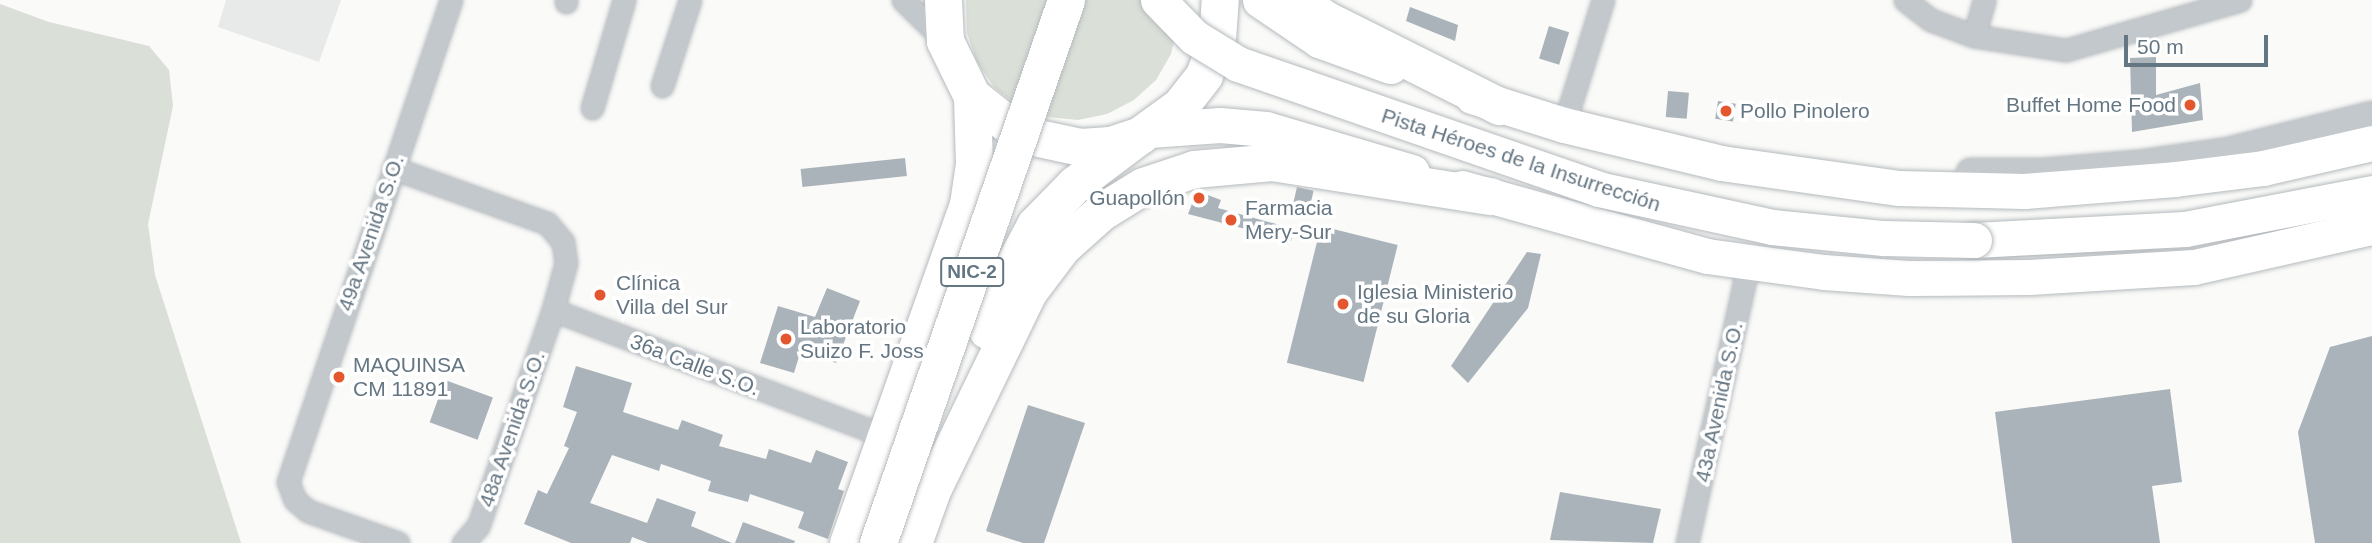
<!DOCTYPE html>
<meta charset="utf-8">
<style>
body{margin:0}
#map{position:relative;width:2372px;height:543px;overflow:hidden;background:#fafaf8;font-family:Arial,sans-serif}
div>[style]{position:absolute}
.built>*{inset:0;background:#e8e9e9}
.green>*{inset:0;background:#dadfd7}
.building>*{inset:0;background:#aab3b9;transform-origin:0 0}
.roads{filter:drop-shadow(0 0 2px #b5babe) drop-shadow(0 0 2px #b5babe)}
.minor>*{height:21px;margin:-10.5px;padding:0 10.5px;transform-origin:10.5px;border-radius:10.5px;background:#c3c8cc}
.tertiary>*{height:28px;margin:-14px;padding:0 14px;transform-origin:14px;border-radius:14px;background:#c3c8cc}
.primary>*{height:35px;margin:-17.5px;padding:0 17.5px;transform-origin:17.5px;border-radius:17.5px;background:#fff}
.trunk>*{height:37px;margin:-18.5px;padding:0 18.5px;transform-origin:18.5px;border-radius:18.5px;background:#fff}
.bridges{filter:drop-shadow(0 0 2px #b5babe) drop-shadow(0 0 2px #b5babe)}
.primary-bridge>*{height:35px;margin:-17.5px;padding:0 17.5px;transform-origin:17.5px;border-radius:17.5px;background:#fff}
.trunk-bridge>*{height:37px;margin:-18.5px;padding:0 18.5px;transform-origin:18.5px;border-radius:18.5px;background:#fff}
.dots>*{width:19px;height:19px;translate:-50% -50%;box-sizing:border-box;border:4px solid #fff;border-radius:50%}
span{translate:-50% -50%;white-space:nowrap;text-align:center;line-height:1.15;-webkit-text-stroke:7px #fff;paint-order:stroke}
.shield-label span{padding:2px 5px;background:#fff;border:2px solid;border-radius:5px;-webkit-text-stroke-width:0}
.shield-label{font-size:19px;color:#657683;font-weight:700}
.poi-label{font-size:21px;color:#657683}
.right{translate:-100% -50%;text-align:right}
.left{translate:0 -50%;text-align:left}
.street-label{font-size:21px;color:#657683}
.scale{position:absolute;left:2124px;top:35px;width:144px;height:32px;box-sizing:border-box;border:4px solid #657683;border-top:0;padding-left:9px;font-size:21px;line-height:24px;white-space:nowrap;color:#657683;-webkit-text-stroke:5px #fff;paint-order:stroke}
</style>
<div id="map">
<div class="built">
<i style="clip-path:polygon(226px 0,341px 0,319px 62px,218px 27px)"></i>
</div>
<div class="green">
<i style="clip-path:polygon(966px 0,1177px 0,1178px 25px,1171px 54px,1156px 80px,1134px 100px,1107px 114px,1078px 120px,1047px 117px,1018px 106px,994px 87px,977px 62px,967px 33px)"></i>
<i style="clip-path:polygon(0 4px,49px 22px,149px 46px,169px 70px,173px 106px,148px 224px,155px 275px,241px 543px,0 543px)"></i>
<i style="clip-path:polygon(2335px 219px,2145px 252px,1971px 259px,1873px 253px)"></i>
</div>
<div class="building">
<i style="clip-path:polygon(1410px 7px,1458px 25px,1455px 41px,1406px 21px)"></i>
<i style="left:1549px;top:26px;width:21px;height:34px;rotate:17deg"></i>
<i style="clip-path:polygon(2156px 57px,2156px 95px,2200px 83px,2203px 120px,2132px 132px,2130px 58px)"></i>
<i style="left:1668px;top:91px;width:21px;height:26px;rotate:5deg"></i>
<i style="left:1718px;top:101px;width:18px;height:18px;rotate:9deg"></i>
<i style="left:905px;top:158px;width:18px;height:105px;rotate:84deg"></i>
<i style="left:1297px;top:187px;width:17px;height:18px;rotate:13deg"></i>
<i style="clip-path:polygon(1197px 191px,1221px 200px,1218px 208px,1294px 229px,1291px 241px,1188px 214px)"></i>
<i style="left:1321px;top:226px;width:79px;height:141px;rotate:14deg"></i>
<i style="clip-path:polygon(1527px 252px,1541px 254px,1528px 308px,1468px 383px,1451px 366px)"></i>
<i style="clip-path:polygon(827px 288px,860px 301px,836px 363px,801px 350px,794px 373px,760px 363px,778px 306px,815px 317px)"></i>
<i style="clip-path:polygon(2372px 336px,2372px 543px,2315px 543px,2298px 432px,2330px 347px)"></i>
<i style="clip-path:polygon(576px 366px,632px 383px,623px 412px,678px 430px,682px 420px,723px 435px,719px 446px,766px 459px,769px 449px,811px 463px,816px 450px,848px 462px,838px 489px,844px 491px,828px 539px,798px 528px,804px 512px,750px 494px,748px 502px,708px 491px,711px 481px,661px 464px,659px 471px,612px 455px,590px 503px,647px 523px,657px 498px,696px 512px,691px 526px,732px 543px,648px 543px,632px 537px,630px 543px,571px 543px,524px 524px,538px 490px,547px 494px,569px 448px,564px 446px,577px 412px,563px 407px)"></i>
<i style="left:445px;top:380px;width:51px;height:45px;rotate:20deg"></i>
<i style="clip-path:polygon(2170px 389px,2182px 482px,2152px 486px,2160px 543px,2012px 543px,1995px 412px)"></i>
<i style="clip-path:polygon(1028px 405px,1085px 423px,1044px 543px,1023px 543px,986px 531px)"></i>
<i style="clip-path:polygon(1560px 492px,1661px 509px,1653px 543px,1550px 540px)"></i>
<i style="clip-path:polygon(743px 522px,795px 541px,794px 543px,735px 543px)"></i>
</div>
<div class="roads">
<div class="minor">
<i style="left:903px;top:0;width:59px;rotate:44.3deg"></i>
<i style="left:1905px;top:0;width:33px;rotate:38deg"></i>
<i style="left:1931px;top:20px;width:46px;rotate:20.4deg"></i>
<i style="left:1974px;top:36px;width:93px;rotate:8.7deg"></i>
<i style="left:2066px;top:50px;width:181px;rotate:-16deg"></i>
<i style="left:566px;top:2px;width:2px;rotate:-90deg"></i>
<i style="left:1974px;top:36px;width:37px;rotate:-74deg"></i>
<i style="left:662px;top:86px;width:90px;rotate:-72deg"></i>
<i style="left:592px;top:108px;width:113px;rotate:-73.5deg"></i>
<i style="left:1564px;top:125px;width:131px;rotate:-72.7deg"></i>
<i style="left:393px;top:168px;width:164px;rotate:19.7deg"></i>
<i style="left:547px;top:223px;width:25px;rotate:50deg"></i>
<i style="left:563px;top:242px;width:21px;rotate:82deg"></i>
<i style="left:566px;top:263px;width:49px;rotate:105.5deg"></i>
<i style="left:553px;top:310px;width:229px;rotate:109.1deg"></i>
<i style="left:478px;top:526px;width:23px;rotate:131deg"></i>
<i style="left:553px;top:310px;width:354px;rotate:20.8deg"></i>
<i style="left:398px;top:543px;width:96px;rotate:-160.4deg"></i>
<i style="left:308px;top:511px;width:17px;rotate:-140deg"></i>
<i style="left:295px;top:500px;width:19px;rotate:-111deg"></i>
<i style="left:288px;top:482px;width:509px;rotate:-71.32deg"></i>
<i style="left:1687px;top:543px;width:288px;rotate:-77.6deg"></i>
</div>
<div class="tertiary">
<i style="left:1971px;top:173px;width:72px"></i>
<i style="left:2043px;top:173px;width:95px;rotate:-4.8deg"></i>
<i style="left:2138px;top:165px;width:92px;rotate:-8.1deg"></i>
<i style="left:2229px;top:152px;width:147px;rotate:-14.1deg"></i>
</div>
<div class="primary">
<i style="left:1260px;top:0;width:71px;rotate:34.1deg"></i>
<i style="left:1319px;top:40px;width:76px;rotate:20.1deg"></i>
<i style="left:1472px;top:96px;width:96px;rotate:17.5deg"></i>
<i style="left:1564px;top:125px;width:162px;rotate:13.6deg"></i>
<i style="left:1721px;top:163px;width:180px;rotate:8deg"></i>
<i style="left:1899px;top:188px;width:125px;rotate:1.4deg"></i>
<i style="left:2024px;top:191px;width:151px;rotate:-4.5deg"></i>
<i style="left:2175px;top:179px;width:89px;rotate:-7.1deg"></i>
<i style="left:2263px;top:168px;width:112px;rotate:-12.9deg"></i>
<i style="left:1149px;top:130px;width:71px;rotate:-4deg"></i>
<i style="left:1220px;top:125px;width:46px;rotate:5deg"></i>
<i style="left:1266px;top:129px;width:152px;rotate:16.4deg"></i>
<i style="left:1462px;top:188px;width:254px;rotate:15.5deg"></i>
<i style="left:1707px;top:256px;width:118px;rotate:7.8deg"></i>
<i style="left:1824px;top:272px;width:85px;rotate:4deg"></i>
<i style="left:1909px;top:278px;width:120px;rotate:-0.5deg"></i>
<i style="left:2029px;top:277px;width:165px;rotate:-3.5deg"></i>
<i style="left:2194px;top:267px;width:182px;rotate:-12.7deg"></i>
<i style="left:1974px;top:240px;width:211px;rotate:-3deg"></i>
<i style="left:2185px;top:229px;width:190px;rotate:-10.9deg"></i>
</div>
<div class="trunk">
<i style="left:943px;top:0;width:41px;rotate:87.2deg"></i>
<i style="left:945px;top:41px;width:61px;rotate:63.9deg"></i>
<i style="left:972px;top:96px;width:61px;rotate:38.4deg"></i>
<i style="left:1020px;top:134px;width:61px;rotate:12.2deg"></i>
<i style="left:1080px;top:147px;width:30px;rotate:-4deg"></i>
<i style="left:1110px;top:145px;width:32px;rotate:-18deg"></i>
<i style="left:1140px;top:135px;width:49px;rotate:-35.9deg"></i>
<i style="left:1180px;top:106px;width:39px;rotate:-52deg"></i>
<i style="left:1204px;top:75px;width:38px;rotate:-70deg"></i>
<i style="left:1217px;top:39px;width:39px;rotate:-86deg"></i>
<i style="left:1297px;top:0;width:34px;rotate:34deg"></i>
<i style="left:1325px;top:19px;width:195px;rotate:26.6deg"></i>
<i style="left:987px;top:330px;width:50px;rotate:-70.1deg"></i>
<i style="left:1004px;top:283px;width:66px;rotate:-61.9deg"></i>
<i style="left:1035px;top:225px;width:57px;rotate:-45.7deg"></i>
<i style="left:1075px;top:184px;width:81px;rotate:-37deg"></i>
<i style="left:932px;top:490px;width:220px;rotate:-64.1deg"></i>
<i style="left:1028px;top:292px;width:56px;rotate:-52.9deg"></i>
<i style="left:1062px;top:247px;width:52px;rotate:-41.9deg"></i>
<i style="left:1101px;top:212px;width:49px;rotate:-31.8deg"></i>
<i style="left:1143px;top:186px;width:54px;rotate:-18.4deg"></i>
<i style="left:1194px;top:169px;width:78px;rotate:-5.1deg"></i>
<i style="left:1272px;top:162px;width:221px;rotate:8.9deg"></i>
<i style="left:848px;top:543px;width:360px;rotate:-70.5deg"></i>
<i style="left:968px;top:204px;width:40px;rotate:-81.5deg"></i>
<i style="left:974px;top:164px;width:68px;rotate:-91.7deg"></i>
<i style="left:913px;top:543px;width:80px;rotate:-70.2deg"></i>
</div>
</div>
<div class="bridges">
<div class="primary-bridge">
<i style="left:1158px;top:0;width:52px;rotate:45.8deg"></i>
<i style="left:1194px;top:37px;width:52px;rotate:31.5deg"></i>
<i style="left:1238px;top:64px;width:381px;rotate:19.1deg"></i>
<i style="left:1598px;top:189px;width:178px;rotate:12.3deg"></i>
<i style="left:1772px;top:227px;width:112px;rotate:5.7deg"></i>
<i style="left:1883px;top:238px;width:91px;rotate:1.3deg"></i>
</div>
<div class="trunk-bridge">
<i style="left:878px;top:543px;width:575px;rotate:-70.9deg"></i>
</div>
</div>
<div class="dots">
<i style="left:2190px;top:105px;background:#e4572e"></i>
<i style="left:1726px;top:111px;background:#e4572e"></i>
<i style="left:1199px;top:198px;background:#e4572e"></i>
<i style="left:1231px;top:220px;background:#e4572e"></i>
<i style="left:600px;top:295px;background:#e4572e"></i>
<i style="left:1343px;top:304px;background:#e4572e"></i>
<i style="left:786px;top:339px;background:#e4572e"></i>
<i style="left:339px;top:377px;background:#e4572e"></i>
</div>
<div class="shield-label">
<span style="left:972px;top:272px">NIC-2</span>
</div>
<div class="poi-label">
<span class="right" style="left:2176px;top:105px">Buffet Home Food</span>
<span class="left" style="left:1740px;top:111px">Pollo Pinolero</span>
<span class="right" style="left:1185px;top:198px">Guapollón</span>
<span class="left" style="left:1245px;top:220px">Farmacia<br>Mery-Sur</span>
<span class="left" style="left:616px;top:295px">Clínica<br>Villa del Sur</span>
<span class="left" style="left:1357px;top:304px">Iglesia Ministerio<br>de su Gloria</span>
<span class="left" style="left:800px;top:339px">Laboratorio<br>Suizo F. Joss</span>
<span class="left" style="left:353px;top:377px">MAQUINSA<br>CM 11891</span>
</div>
<div class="street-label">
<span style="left:1521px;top:160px;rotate:18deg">Pista Héroes de la Insurrección</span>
<span style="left:371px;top:233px;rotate:-71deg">49a Avenida S.O.</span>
<span style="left:695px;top:365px;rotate:21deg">36a Calle S.O.</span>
<span style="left:1719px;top:402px;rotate:-78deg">43a Avenida S.O.</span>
<span style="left:512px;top:429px;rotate:-71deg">48a Avenida S.O.</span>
</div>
<div class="scale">50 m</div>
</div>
